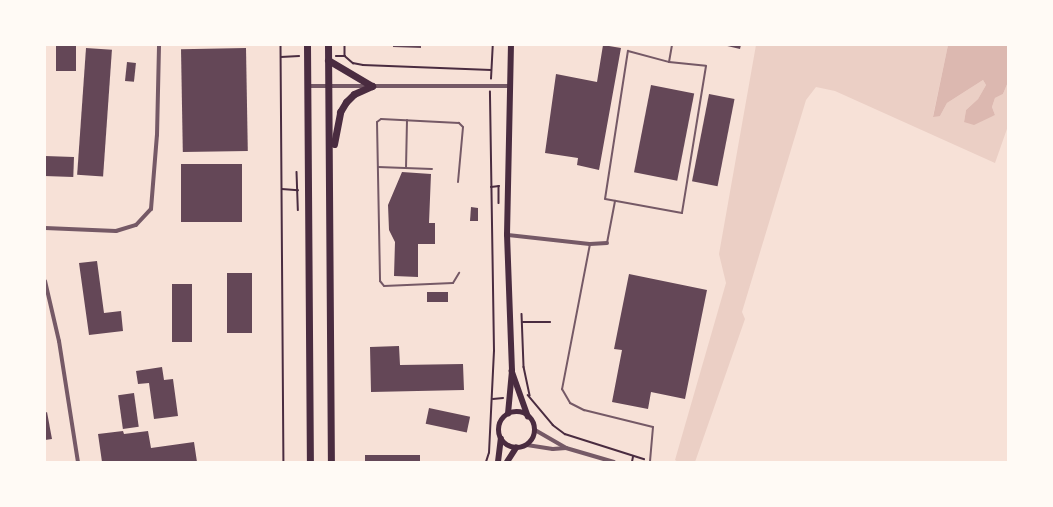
<!DOCTYPE html>
<style>
body{margin:0}
#map{position:relative;width:1053px;height:507px;overflow:hidden;background:#f7e1d7;font-family:Mulish,sans-serif}
div>[style]{position:absolute}
.green>*{inset:0;background:#ebcfc5}
.water>*{inset:0;background:#dcb8b0}
.building>*{inset:0;background:#644757;transform-origin:0 0}
.path>*{height:1.5px;margin:-0.75px;padding:0 0.75px;transform-origin:0.75px;border-radius:0.75px;background:#4a2c40}
.service>*{height:2px;margin:-1px;padding:0 1px;transform-origin:1px;border-radius:1px;background:#755966}
.minor>*{height:4px;margin:-2px;padding:0 2px;transform-origin:2px;border-radius:2px;background:#755966}
.secondary>*{height:5.5px;margin:-2.75px;padding:0 2.75px;transform-origin:2.75px;border-radius:2.75px;background:#4a2c40}
.secondary>.ring{margin:-2.75px;padding:0;box-sizing:content-box;background:none;border:5.5px solid #4a2c40;border-radius:50%}
.trunk>*{height:7px;margin:-3.5px;padding:0 3.5px;transform-origin:3.5px;border-radius:3.5px;background:#4a2c40}
span{translate:-50% -50%;white-space:nowrap;text-align:center;line-height:1.15;-webkit-text-stroke:4px #fffaf5;paint-order:stroke}
.frame{position:absolute;inset:0;border:46px solid #fffaf5;pointer-events:none}
</style>
<div id="map">
<div class="green">
<i style="clip-path:polygon(756px 45px,948px 45px,933px 116px,940px 116px,947px 103px,983px 80px,986px 85px,978px 99px,966px 110px,964px 122px,995px 115px,992px 107px,995px 98px,1003px 94px,1008px 82px,1008px 126px,995px 163px,835px 91px,816px 87px,806px 100px,742px 312px,745px 319px,695px 462px,678px 462px,675px 460px,726px 283px,719px 254px)"></i>
</div>
<div class="water">
<i style="clip-path:polygon(948px 45px,1008px 45px,1008px 82px,1003px 94px,995px 98px,992px 107px,995px 115px,974px 125px,964px 122px,966px 110px,978px 99px,986px 85px,983px 80px,947px 103px,940px 116px,933px 117px)"></i>
</div>
<div class="building">
<i style="left:56px;top:45px;width:20px;height:26px"></i>
<i style="clip-path:polygon(393px 45px,421px 45px,421px 48px,393px 47px)"></i>
<i style="clip-path:polygon(603px 45px,621px 48px,599px 170px,577px 165px,578px 158px,545px 153px,556px 74px,597px 82px)"></i>
<i style="clip-path:polygon(723px 45px,741px 45px,740px 49px)"></i>
<i style="left:86px;top:48px;width:26px;height:127px;rotate:4deg"></i>
<i style="left:246px;top:48px;width:103px;height:65px;rotate:89deg"></i>
<i style="left:127px;top:62px;width:9px;height:19px;rotate:6deg"></i>
<i style="left:651px;top:85px;width:44px;height:89px;rotate:11deg"></i>
<i style="left:709px;top:94px;width:26px;height:89px;rotate:11deg"></i>
<i style="left:45px;top:156px;width:29px;height:20px;rotate:2deg"></i>
<i style="left:181px;top:164px;width:61px;height:58px"></i>
<i style="clip-path:polygon(402px 172px,431px 174px,429px 223px,435px 223px,435px 244px,418px 244px,418px 277px,394px 276px,395px 242px,389px 230px,388px 205px)"></i>
<i style="clip-path:polygon(471px 207px,478px 208px,478px 221px,470px 221px)"></i>
<i style="clip-path:polygon(97px 261px,104px 313px,121px 311px,123px 331px,89px 335px,79px 263px)"></i>
<i style="left:227px;top:273px;width:25px;height:60px"></i>
<i style="clip-path:polygon(629px 274px,707px 290px,685px 399px,651px 392px,648px 409px,612px 402px,622px 350px,614px 349px)"></i>
<i style="left:172px;top:284px;width:20px;height:58px"></i>
<i style="left:427px;top:292px;width:21px;height:10px"></i>
<i style="clip-path:polygon(399px 346px,400px 365px,463px 364px,464px 390px,371px 392px,370px 347px)"></i>
<i style="clip-path:polygon(162px 367px,164px 380px,173px 379px,178px 416px,154px 419px,149px 383px,138px 384px,136px 371px)"></i>
<i style="left:134px;top:393px;width:34px;height:16px;rotate:82deg"></i>
<i style="left:429px;top:408px;width:42px;height:16px;rotate:12deg"></i>
<i style="clip-path:polygon(47px 412px,52px 439px,45px 440px,45px 413px)"></i>
<i style="clip-path:polygon(123px 431px,124px 434px,148px 431px,151px 448px,194px 442px,197px 462px,102px 462px,98px 434px)"></i>
<i style="left:365px;top:455px;width:55px;height:7px"></i>
</div>
<div class="path">
<i style="left:281px;top:45px;width:417px;rotate:89.6deg"></i>
<i style="left:345px;top:45px;width:10px;rotate:90deg"></i>
<i style="left:336px;top:56px;width:9px"></i>
<i style="left:345px;top:56px;width:11px;rotate:41deg"></i>
<i style="left:353px;top:63px;width:10px;rotate:11deg"></i>
<i style="left:363px;top:65px;width:128px;rotate:2.2deg"></i>
<i style="left:281px;top:57px;width:18px;rotate:-3deg"></i>
<i style="left:491px;top:79px;width:34px;rotate:-87deg"></i>
<i style="left:297px;top:172px;width:38px;rotate:88deg"></i>
<i style="left:491px;top:187px;width:8px;rotate:-7deg"></i>
<i style="left:499px;top:186px;width:17px;rotate:90deg"></i>
<i style="left:282px;top:189px;width:16px;rotate:4deg"></i>
<i style="left:522px;top:314px;width:53px;rotate:87.8deg"></i>
<i style="left:524px;top:367px;width:29px;rotate:78deg"></i>
<i style="left:523px;top:322px;width:27px"></i>
<i style="left:528px;top:395px;width:39px;rotate:50deg"></i>
<i style="left:553px;top:425px;width:15px;rotate:37deg"></i>
<i style="left:565px;top:434px;width:83px;rotate:17.6deg"></i>
<i style="left:493px;top:399px;width:10px;rotate:-6deg"></i>
<i style="left:486px;top:462px;width:9px;rotate:-72deg"></i>
<i style="left:489px;top:453px;width:102px;rotate:-87.2deg"></i>
<i style="left:494px;top:351px;width:259px;rotate:-90.9deg"></i>
<i style="left:632px;top:462px;width:5px;rotate:-79deg"></i>
</div>
<div class="service">
<i style="left:628px;top:51px;width:42px;rotate:15deg"></i>
<i style="left:669px;top:62px;width:37px;rotate:6deg"></i>
<i style="left:706px;top:66px;width:149px;rotate:99.3deg"></i>
<i style="left:682px;top:213px;width:78px;rotate:-169.7deg"></i>
<i style="left:605px;top:199px;width:150px;rotate:-81.2deg"></i>
<i style="left:669px;top:62px;width:17px;rotate:-80deg"></i>
<i style="left:378px;top:167px;width:54px;rotate:2.1deg"></i>
<i style="left:406px;top:168px;width:48px;rotate:-88.8deg"></i>
<i style="left:458px;top:182px;width:55px;rotate:-84.8deg"></i>
<i style="left:463px;top:127px;width:6px;rotate:-135deg"></i>
<i style="left:459px;top:123px;width:78px;rotate:-177.1deg"></i>
<i style="left:381px;top:119px;width:5px;rotate:143deg"></i>
<i style="left:377px;top:122px;width:159px;rotate:88.9deg"></i>
<i style="left:380px;top:281px;width:6px;rotate:51deg"></i>
<i style="left:384px;top:286px;width:69px;rotate:-2.5deg"></i>
<i style="left:453px;top:283px;width:12px;rotate:-59deg"></i>
<i style="left:607px;top:243px;width:43px;rotate:-79.2deg"></i>
<i style="left:590px;top:244px;width:148px;rotate:100.9deg"></i>
<i style="left:562px;top:389px;width:16px;rotate:60deg"></i>
<i style="left:570px;top:403px;width:16px;rotate:27deg"></i>
<i style="left:584px;top:410px;width:71px;rotate:13.8deg"></i>
<i style="left:653px;top:427px;width:35px;rotate:95deg"></i>
</div>
<div class="minor">
<i style="left:307px;top:86px;width:203px"></i>
<i style="left:45px;top:228px;width:71px;rotate:2.4deg"></i>
<i style="left:116px;top:231px;width:21px;rotate:-17deg"></i>
<i style="left:136px;top:225px;width:22px;rotate:-47deg"></i>
<i style="left:151px;top:209px;width:74px;rotate:-85.4deg"></i>
<i style="left:157px;top:135px;width:90px;rotate:-88.7deg"></i>
<i style="left:507px;top:235px;width:83px;rotate:6.2deg"></i>
<i style="left:590px;top:244px;width:17px;rotate:-3deg"></i>
<i style="left:45px;top:281px;width:62px;rotate:76.9deg"></i>
<i style="left:59px;top:341px;width:122px;rotate:81.1deg"></i>
<i style="left:535px;top:430px;width:36px;rotate:30deg"></i>
<i style="left:566px;top:448px;width:50px;rotate:16.3deg"></i>
<i style="left:527px;top:445px;width:26px;rotate:9deg"></i>
<i style="left:553px;top:449px;width:13px;rotate:-4deg"></i>
</div>
<div class="secondary">
<i style="left:512px;top:371px;width:48px;rotate:70.4deg"></i>
<i class="ring" style="left:499px;top:412px;width:30.5px;height:30.5px"></i>
<i style="left:508px;top:414px;width:43px;rotate:-84.7deg"></i>
<i style="left:512px;top:371px;width:136px;rotate:-92.1deg"></i>
<i style="left:507px;top:235px;width:190px;rotate:-88.8deg"></i>
<i style="left:498px;top:462px;width:23px;rotate:-83deg"></i>
<i style="left:507px;top:462px;width:17px;rotate:-57deg"></i>
</div>
<div class="trunk">
<i style="left:307px;top:45px;width:417px;rotate:89.6deg"></i>
<i style="left:328px;top:45px;width:417px;rotate:89.6deg"></i>
<i style="left:328px;top:60px;width:51px;rotate:30.6deg"></i>
<i style="left:334px;top:144px;width:33px;rotate:-79deg"></i>
<i style="left:340px;top:112px;width:12px;rotate:-59deg"></i>
<i style="left:346px;top:102px;width:11px;rotate:-45deg"></i>
<i style="left:354px;top:94px;width:20px;rotate:-24deg"></i>
</div>
<div class="frame"></div>
</div>
